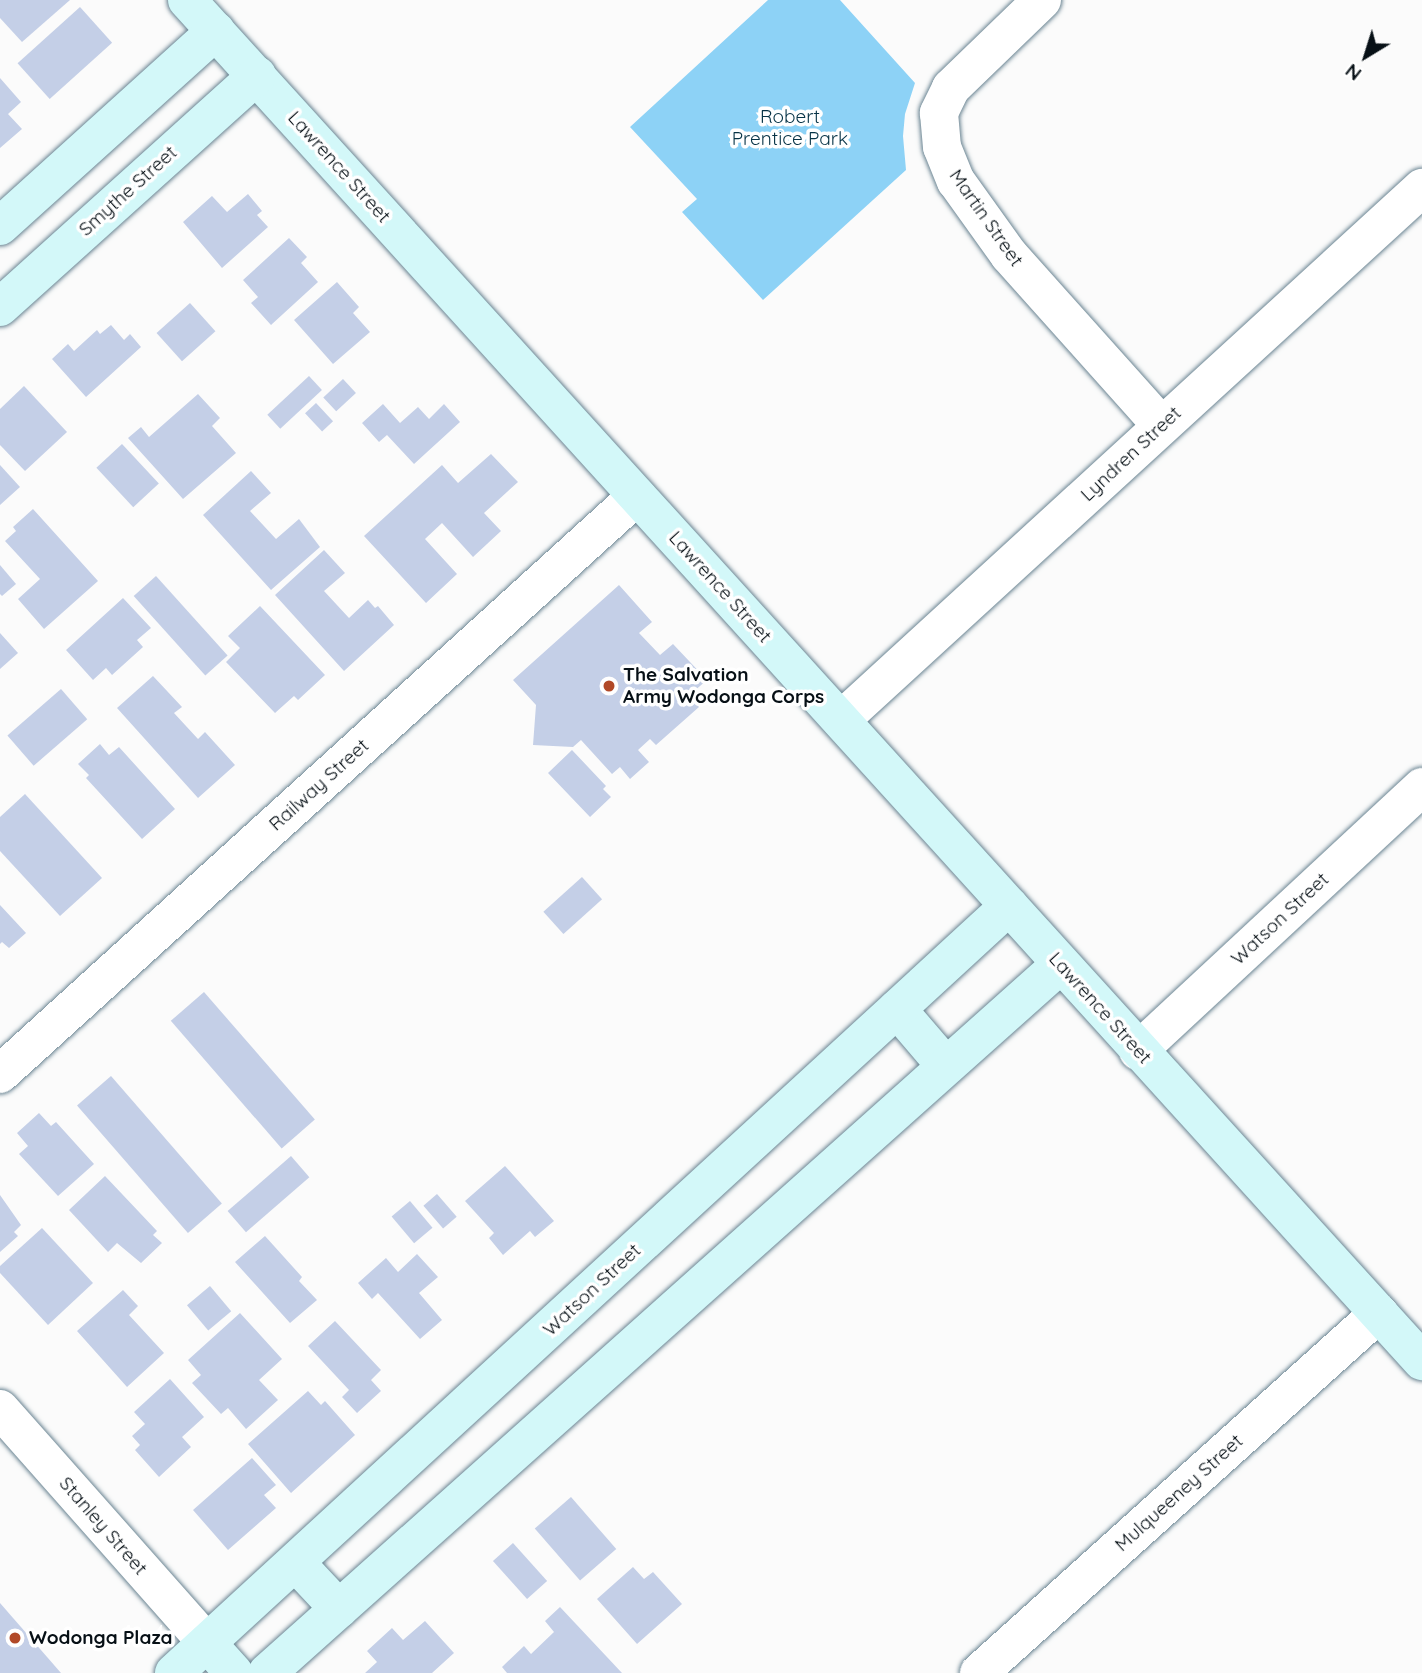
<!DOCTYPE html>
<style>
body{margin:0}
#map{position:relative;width:1422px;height:1673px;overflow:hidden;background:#fbfbfb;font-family:Quicksand,sans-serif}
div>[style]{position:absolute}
.green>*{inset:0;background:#8dd2f6}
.building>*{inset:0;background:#c4cfe7;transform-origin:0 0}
.roads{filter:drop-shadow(0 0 2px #6b8593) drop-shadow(0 0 2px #6b8593)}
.street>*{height:38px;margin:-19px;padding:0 19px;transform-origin:19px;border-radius:19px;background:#fff}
.secondary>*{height:38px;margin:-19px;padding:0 19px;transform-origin:19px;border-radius:19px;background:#d3f8f9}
.dots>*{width:19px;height:19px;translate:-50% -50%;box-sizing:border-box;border:4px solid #fff;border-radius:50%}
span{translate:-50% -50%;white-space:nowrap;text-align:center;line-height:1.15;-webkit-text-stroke:7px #fff;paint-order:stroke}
.park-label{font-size:19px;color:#073346}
.street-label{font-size:19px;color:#071016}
.poi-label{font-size:19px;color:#071016;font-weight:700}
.left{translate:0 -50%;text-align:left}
.north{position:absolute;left:1331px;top:21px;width:70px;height:70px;-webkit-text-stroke:5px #fff;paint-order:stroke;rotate:218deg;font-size:19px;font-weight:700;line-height:28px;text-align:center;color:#071016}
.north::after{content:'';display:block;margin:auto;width:24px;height:32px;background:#071016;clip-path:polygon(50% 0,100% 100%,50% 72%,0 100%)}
</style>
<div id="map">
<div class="green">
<i style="clip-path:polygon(768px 0,840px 0,915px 83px,905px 114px,903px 136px,906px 170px,763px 300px,682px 212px,697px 199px,630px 127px)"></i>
</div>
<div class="building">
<i style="clip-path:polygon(0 0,70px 0,22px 42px,0 18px)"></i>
<i style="left:80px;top:7px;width:48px;height:84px;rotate:48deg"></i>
<i style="clip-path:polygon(0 78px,21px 102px,8px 114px,22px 129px,0 148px)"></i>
<i style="clip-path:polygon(248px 194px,262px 211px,257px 215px,268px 227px,222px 268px,183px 222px,212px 196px,227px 212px)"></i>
<i style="clip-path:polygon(289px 238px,307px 257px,301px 263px,318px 282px,271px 325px,251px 303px,258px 297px,243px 280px)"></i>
<i style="clip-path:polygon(337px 282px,359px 307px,353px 313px,370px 332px,333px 364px,294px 320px)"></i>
<i style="left:190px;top:303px;width:38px;height:45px;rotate:48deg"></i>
<i style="clip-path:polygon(111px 325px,124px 340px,130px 334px,141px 347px,86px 397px,52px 359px,68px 344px,74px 351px,97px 330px,100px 334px)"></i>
<i style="left:309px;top:376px;width:19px;height:57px;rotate:47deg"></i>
<i style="left:343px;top:379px;width:19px;height:27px;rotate:47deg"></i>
<i style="clip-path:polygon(24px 386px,67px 432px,25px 471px,0 445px,0 409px)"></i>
<i style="clip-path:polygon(198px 394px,220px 418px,212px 426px,236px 453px,183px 499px,128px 438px,141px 427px,149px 437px)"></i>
<i style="left:316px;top:403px;width:25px;height:15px;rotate:47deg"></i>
<i style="clip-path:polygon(383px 404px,400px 423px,418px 407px,429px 419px,444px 404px,460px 422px,414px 464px,387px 435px,379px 442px,362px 423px)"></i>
<i style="left:122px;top:444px;width:54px;height:35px;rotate:47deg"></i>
<i style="clip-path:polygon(491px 454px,518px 482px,484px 513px,501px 531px,473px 557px,442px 523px,425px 539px,457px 574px,426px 603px,364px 536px,442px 465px,458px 483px)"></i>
<i style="clip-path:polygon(0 465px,20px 487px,0 505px)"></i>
<i style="clip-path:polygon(251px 471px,271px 493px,250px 511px,276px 539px,299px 519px,320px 547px,271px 590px,203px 515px)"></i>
<i style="clip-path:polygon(33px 509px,98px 581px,44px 629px,18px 599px,40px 579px,5px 541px,16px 531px,13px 527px)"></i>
<i style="clip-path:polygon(324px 550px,345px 573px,324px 591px,349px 618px,368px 600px,375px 608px,378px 606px,394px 625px,344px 671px,275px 595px)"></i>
<i style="clip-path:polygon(0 565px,16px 584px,2px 596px,0 594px)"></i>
<i style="left:156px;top:576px;width:107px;height:30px;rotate:48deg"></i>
<i style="clip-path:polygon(619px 585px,652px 622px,639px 633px,660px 655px,673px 644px,707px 680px,693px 692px,698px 697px,694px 700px,699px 707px,656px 745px,650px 739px,638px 750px,649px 762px,630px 779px,620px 767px,612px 774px,581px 740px,573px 747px,533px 745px,536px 705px,513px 680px)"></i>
<i style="clip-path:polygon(123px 598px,151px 628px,137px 640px,143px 647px,112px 675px,106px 668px,93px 680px,66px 650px)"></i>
<i style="clip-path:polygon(260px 606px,325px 675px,298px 700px,294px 696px,275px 713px,226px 662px,240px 648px,228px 636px)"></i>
<i style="clip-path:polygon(0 633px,18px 653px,0 669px)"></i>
<i style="clip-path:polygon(153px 676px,182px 707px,174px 713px,198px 739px,205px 732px,235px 765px,198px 798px,117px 708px)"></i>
<i style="left:61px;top:689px;width:40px;height:71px;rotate:49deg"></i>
<i style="clip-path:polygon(100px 744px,109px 755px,119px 747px,175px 809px,142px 839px,86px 778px,89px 775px,78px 764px)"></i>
<i style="clip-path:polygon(572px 750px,606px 786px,603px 789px,611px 797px,590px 817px,548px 773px)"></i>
<i style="clip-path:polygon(25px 794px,102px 878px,60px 916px,0 851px,0 817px)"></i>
<i style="left:582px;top:877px;width:30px;height:52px;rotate:48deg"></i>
<i style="clip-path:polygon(0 905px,26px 933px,9px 948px,2px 942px,0 944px)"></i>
<i style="left:204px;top:992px;width:169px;height:44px;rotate:49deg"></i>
<i style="left:111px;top:1076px;width:169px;height:45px;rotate:49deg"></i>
<i style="clip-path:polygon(39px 1113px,51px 1126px,56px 1122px,94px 1164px,58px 1196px,19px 1154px,28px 1146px,17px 1133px)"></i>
<i style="left:291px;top:1156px;width:28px;height:84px;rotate:49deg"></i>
<i style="clip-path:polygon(505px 1166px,554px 1221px,535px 1237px,530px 1231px,503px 1255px,489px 1238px,494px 1233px,465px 1201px)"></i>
<i style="clip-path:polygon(105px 1176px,157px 1231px,153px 1235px,162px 1243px,141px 1263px,117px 1243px,108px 1252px,69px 1210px)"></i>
<i style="left:437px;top:1194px;width:30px;height:18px;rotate:49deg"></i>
<i style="clip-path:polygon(0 1195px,21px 1225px,14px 1232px,18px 1236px,0 1252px)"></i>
<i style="left:410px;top:1201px;width:35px;height:24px;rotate:50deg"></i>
<i style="clip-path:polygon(42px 1228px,93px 1283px,48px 1325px,0 1273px,0 1266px)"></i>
<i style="clip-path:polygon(265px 1236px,302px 1277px,299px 1281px,317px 1300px,290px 1323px,235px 1262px)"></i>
<i style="clip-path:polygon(417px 1254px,438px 1277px,419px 1293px,442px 1320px,420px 1339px,378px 1293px,372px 1299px,358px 1283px,386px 1258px,398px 1272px)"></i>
<i style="left:210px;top:1286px;width:33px;height:30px;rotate:50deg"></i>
<i style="clip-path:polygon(123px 1290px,138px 1306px,129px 1315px,164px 1353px,127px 1387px,77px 1331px)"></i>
<i style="clip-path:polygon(240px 1313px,282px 1359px,259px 1380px,278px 1400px,246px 1429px,228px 1408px,221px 1414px,192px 1383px,201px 1375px,188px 1360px)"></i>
<i style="clip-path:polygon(335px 1321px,381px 1370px,371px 1380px,381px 1391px,357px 1413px,342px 1397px,349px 1390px,308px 1346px)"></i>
<i style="clip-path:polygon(170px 1379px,204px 1417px,182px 1437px,191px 1447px,159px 1477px,135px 1450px,140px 1445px,132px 1436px,145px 1424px,134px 1412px)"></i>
<i style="clip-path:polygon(308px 1391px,321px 1405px,325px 1401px,355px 1435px,291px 1493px,248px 1444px)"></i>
<i style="clip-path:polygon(252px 1458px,276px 1485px,264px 1495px,276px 1508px,228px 1550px,193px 1510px)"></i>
<i style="left:571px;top:1497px;width:69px;height:48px;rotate:49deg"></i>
<i style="left:513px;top:1543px;width:51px;height:27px;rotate:48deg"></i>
<i style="clip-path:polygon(633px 1567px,644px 1579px,653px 1572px,682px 1604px,637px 1644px,597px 1599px)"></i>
<i style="clip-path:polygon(0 1603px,61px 1673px,0 1673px)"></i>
<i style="clip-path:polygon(560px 1607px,622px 1673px,507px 1673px,502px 1667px,524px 1646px,531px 1654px,554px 1632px,545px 1621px)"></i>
<i style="clip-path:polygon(425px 1621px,454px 1653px,432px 1673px,365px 1673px,377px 1662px,367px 1651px,392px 1628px,403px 1640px)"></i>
</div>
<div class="roads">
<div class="street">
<i style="left:1042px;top:0;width:127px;rotate:136deg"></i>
<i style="left:951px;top:88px;width:28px;rotate:116deg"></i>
<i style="left:939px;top:113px;width:34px;rotate:85deg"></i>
<i style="left:942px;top:147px;width:37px;rotate:68deg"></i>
<i style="left:956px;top:181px;width:91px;rotate:54.4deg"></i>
<i style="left:1009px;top:255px;width:229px;rotate:48.2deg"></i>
<i style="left:841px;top:720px;width:788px;rotate:-42.48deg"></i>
<i style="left:1138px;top:1051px;width:388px;rotate:-42.9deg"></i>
<i style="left:0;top:1074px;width:860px;rotate:-42.22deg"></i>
<i style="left:0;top:1409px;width:312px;rotate:48.5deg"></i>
<i style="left:979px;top:1673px;width:538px;rotate:-41.99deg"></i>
</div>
<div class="secondary">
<i style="left:187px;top:0;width:1838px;rotate:47.78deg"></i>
<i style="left:0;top:226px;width:291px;rotate:-42.1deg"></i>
<i style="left:0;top:307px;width:346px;rotate:-42deg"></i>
<i style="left:897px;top:1009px;width:74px;rotate:49.4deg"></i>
<i style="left:296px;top:1563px;width:63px;rotate:46.9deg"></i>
<i style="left:207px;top:1643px;width:40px;rotate:48deg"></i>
<i style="left:174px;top:1673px;width:1134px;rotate:-42.57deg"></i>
<i style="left:267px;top:1673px;width:1063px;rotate:-41.76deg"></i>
</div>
</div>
<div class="dots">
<i style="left:609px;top:686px;background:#b14928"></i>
<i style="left:15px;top:1638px;background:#b14928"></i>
</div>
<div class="park-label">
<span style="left:790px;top:128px">Robert<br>Prentice Park</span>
</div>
<div class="street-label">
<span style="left:339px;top:167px;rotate:48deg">Lawrence Street</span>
<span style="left:128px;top:191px;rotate:-42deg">Smythe Street</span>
<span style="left:986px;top:218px;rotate:55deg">Martin Street</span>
<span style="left:1131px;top:454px;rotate:-43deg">Lyndren Street</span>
<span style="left:720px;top:587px;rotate:48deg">Lawrence Street</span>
<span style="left:319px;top:785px;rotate:-42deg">Railway Street</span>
<span style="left:1280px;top:919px;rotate:-43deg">Watson Street</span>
<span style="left:1100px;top:1008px;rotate:48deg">Lawrence Street</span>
<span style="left:592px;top:1290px;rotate:-43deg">Watson Street</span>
<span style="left:1179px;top:1493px;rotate:-42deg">Mulqueeney Street</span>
<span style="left:103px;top:1526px;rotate:49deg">Stanley Street</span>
</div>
<div class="poi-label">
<span class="left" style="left:623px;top:686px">The Salvation<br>Army Wodonga Corps</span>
<span class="left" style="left:29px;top:1638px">Wodonga Plaza</span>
</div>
<div class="north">N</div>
</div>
